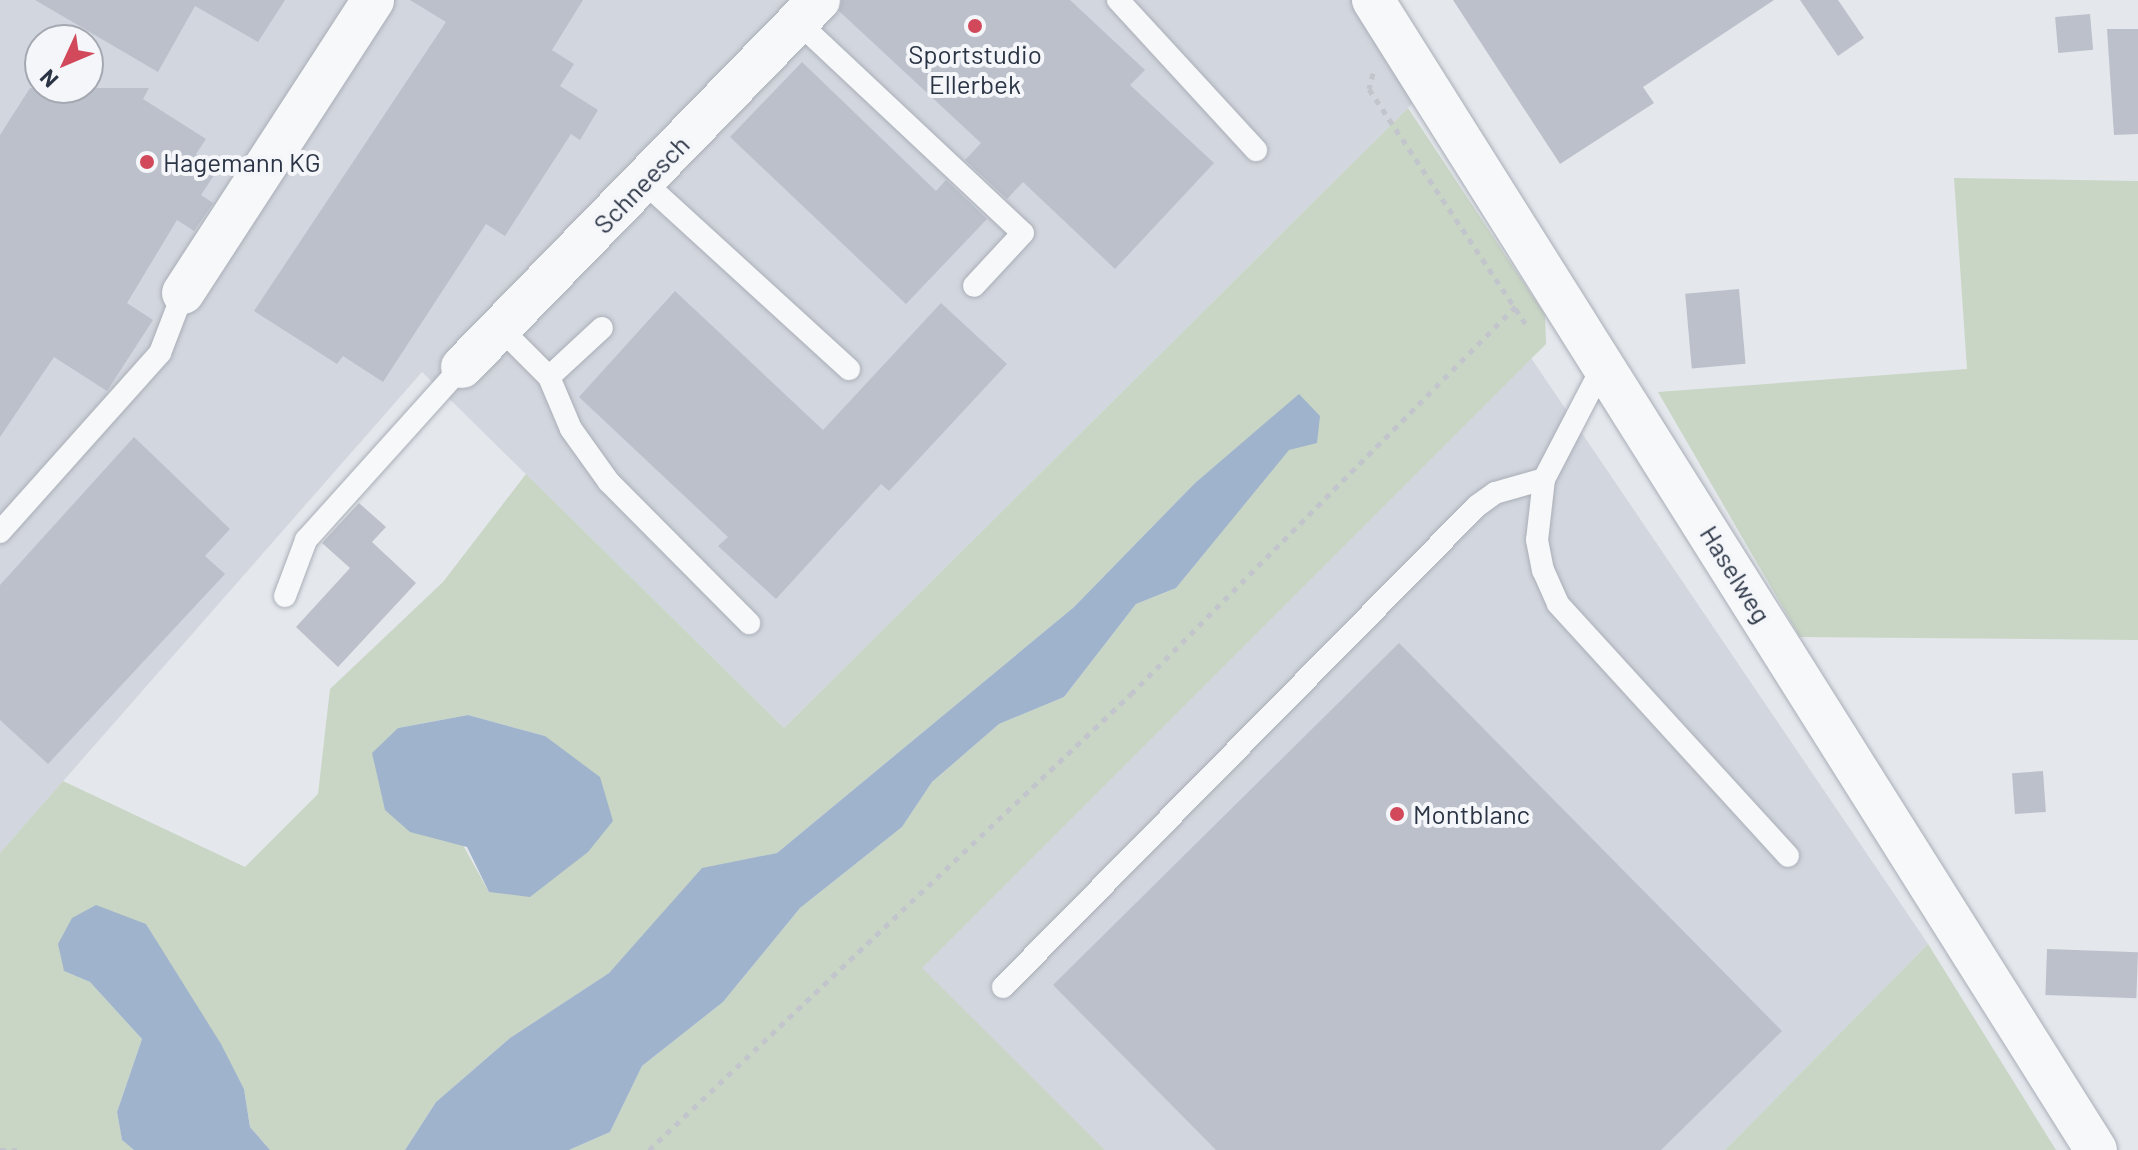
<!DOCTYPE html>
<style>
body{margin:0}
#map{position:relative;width:2138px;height:1150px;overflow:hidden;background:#e4e7ec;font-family:Barlow,sans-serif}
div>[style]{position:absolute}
.built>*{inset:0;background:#d2d6de}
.green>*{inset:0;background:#c9d6c5}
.water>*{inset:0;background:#9fb4cc}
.building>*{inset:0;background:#bbc0ca;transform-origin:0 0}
.path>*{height:5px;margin-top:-2.5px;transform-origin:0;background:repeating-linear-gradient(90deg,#c2c5cb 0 6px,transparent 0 12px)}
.roads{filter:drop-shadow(0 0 2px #a9aeb7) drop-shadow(0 0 2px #a9aeb7)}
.service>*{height:22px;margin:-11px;padding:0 11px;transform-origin:11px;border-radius:11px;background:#f7f8fa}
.minor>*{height:42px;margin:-21px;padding:0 21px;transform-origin:21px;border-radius:21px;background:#f7f8fa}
.dots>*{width:22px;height:22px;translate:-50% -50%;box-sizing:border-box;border:4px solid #f4f6f9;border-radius:50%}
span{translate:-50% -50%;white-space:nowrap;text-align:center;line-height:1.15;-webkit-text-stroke:8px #f4f6f9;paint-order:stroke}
.poi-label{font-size:26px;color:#2b3445}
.left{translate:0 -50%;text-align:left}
.street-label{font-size:26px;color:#2b3445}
.north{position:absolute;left:24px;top:24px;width:80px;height:80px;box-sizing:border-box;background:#f4f6f9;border:2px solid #a4a8b1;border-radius:50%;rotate:226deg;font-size:22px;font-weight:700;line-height:32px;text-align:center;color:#2b3445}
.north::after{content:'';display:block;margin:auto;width:28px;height:36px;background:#d1495b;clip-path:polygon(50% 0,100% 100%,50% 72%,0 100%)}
</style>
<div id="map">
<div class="built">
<i style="clip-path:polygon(evenodd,0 0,1394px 0,1441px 75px,784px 728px,422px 372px,0 853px,0 0,40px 40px,88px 40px,88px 88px,40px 88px,40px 40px)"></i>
<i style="clip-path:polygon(1529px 355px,1928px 944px,1725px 1150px,1105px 1150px,921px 968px)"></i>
</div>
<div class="green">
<i style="clip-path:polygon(evenodd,1408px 108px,1545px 315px,1546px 344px,922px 968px,1105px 1150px,569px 1150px,610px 1132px,642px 1066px,723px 1002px,800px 908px,902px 827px,932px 782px,999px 724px,1064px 697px,1136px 604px,1176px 588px,1289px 449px,1299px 395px,1195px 483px,1074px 607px,777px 853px,702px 869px,609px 973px,510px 1038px,436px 1102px,405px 1150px,270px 1150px,250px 1127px,244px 1089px,146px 924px,64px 971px,90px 982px,142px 1039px,117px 1112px,122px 1140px,134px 1150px,0 1150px,0 853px,63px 781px,245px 867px,318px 794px,330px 689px,443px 582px,526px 474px,784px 728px,1408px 108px,468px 715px,545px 736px,489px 892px,398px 728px,468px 715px)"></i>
<i style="clip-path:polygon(1954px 178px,2138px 181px,2138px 640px,1800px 637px,1658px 392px,1967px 369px)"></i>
<i style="clip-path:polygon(1928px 944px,2056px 1150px,1725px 1150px)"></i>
</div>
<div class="water">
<i style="clip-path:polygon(1299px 394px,1320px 416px,1317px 443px,1289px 450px,1176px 588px,1136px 604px,1064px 697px,999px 724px,932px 782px,902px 827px,800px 908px,723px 1002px,642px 1066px,610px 1132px,569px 1150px,405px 1150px,436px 1102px,510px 1038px,609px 973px,702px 868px,777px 853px,1074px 607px,1195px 483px)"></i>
<i style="clip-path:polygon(468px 715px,545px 736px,600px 777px,613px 821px,588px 852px,530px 897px,489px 892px,467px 847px,410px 832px,385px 810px,372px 753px,398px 728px)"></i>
<i style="clip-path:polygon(96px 905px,146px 924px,221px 1044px,244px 1089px,250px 1127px,270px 1150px,134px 1150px,122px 1140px,117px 1112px,142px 1039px,90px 982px,64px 971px,58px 944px,72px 918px)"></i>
</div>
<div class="building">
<i style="clip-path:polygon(35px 0,285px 0,258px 42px,195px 6px,158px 72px)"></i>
<i style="clip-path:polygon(410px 0,583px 0,552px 50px,574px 64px,560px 86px,598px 110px,580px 140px,571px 134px,505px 236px,486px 224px,383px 382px,343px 356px,337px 364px,254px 311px,446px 22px)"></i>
<i style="clip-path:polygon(842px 0,1070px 0,1145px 70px,1130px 85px,1214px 163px,1115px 269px,1023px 182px,1007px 199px,965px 160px,981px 143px,839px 11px)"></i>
<i style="clip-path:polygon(1453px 0,1774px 0,1643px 87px,1654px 103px,1560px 164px)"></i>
<i style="clip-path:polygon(1800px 0,1838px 0,1864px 38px,1838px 56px)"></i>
<i style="left:2090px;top:14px;width:36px;height:35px;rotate:85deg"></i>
<i style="clip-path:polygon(2107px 29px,2138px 29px,2138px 134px,2114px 135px)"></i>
<i style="clip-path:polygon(802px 62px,936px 191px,946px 180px,987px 219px,906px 304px,730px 137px)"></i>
<i style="clip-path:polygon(30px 88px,149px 88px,143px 99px,206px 139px,196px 154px,218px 169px,201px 195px,213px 203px,194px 231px,177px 220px,127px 303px,153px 320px,107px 391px,54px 357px,0 437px,0 135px)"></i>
<i style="left:1739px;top:289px;width:75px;height:54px;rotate:85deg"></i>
<i style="clip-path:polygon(675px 291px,823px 430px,941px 303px,1007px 364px,889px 491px,881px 484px,776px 599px,718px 546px,728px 537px,579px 397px)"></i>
<i style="clip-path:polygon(134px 437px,230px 529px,205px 556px,225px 574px,48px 764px,0 720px,0 585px)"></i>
<i style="clip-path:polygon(359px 503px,386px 527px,372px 542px,416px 583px,338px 667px,296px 627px,350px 568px,322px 543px)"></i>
<i style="clip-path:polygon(1399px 643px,1782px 1031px,1661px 1150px,1216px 1150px,1053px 985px)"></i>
<i style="left:2043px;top:771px;width:41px;height:31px;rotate:86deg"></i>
<i style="left:2047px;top:949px;width:91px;height:46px;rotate:2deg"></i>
</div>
<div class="path">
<i style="left:1373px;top:73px;width:16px;rotate:104deg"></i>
<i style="left:1369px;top:89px;width:285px;rotate:56.3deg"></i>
<i style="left:0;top:1150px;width:17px"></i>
<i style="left:649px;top:1150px;width:664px;rotate:-43.41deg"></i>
<i style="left:1131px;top:694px;width:548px;rotate:-45.22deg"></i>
</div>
<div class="roads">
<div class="service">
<i style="left:1118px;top:0;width:204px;rotate:47.4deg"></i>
<i style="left:798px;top:22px;width:308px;rotate:43.2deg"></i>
<i style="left:1023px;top:233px;width:72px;rotate:132.8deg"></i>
<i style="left:643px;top:181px;width:279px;rotate:42.4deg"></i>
<i style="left:500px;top:328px;width:69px;rotate:45deg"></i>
<i style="left:549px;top:377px;width:72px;rotate:-42.8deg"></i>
<i style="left:1605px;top:362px;width:132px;rotate:117.5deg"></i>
<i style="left:1544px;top:479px;width:61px;rotate:96.5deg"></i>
<i style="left:1537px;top:540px;width:31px;rotate:79deg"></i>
<i style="left:1543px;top:570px;width:37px;rotate:66deg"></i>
<i style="left:1558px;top:604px;width:341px;rotate:47.6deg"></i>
<i style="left:549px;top:377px;width:56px;rotate:67.1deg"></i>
<i style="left:571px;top:429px;width:65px;rotate:54.4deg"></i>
<i style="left:609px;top:482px;width:199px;rotate:45.2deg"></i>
<i style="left:0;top:532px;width:240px;rotate:-48.2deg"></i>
<i style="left:160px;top:353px;width:64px;rotate:-69deg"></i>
<i style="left:285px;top:596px;width:60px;rotate:-69.4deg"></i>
<i style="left:306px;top:540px;width:233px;rotate:-48deg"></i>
<i style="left:1003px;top:987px;width:675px;rotate:-45.42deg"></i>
<i style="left:1477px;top:506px;width:22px;rotate:-36deg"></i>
<i style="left:1495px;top:493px;width:51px;rotate:-15.9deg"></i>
</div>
<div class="minor">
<i style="left:1373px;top:0;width:1358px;rotate:57.84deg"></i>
<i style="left:183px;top:293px;width:349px;rotate:-57deg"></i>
<i style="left:462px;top:367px;width:512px;rotate:-45.79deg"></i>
</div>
</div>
<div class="dots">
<i style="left:975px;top:26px;background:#d1495b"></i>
<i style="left:147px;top:162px;background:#d1495b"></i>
<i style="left:1397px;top:814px;background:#d1495b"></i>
</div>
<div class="poi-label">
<span style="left:975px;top:69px">Sportstudio<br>Ellerbek</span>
<span class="left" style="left:163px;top:162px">Hagemann KG</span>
<span class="left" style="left:1413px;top:814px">Montblanc</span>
</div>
<div class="street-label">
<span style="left:641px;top:184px;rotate:-46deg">Schneesch</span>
<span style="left:1736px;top:574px;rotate:58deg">Haselweg</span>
</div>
<div class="north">N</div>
</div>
